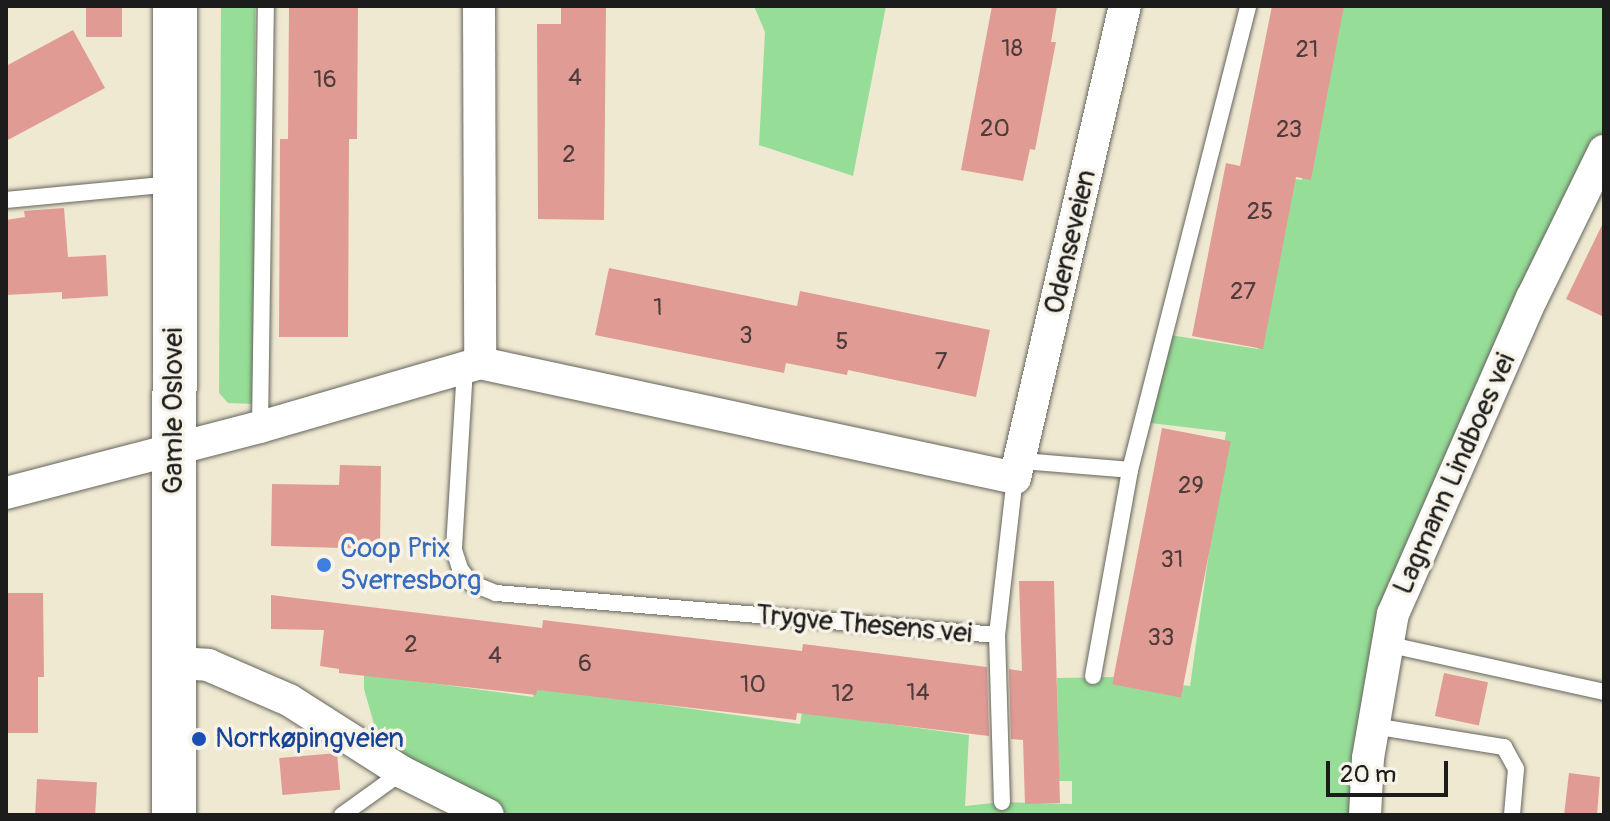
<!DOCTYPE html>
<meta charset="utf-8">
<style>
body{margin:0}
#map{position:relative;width:1610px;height:821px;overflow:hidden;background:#efe9d2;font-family:Pangolin,sans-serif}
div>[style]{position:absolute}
.green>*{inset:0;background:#96dd98}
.building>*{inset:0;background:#e09b95;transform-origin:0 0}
.roads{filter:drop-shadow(0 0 2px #66645c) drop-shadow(0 0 2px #66645c)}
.lane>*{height:16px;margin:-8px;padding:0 8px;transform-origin:8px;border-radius:8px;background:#fff}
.street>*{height:32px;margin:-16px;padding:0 16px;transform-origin:16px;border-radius:16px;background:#fff}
.secondary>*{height:44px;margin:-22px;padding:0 22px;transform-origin:22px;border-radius:22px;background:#fff}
.dots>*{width:22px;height:22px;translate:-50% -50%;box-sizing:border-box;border:4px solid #f7f3e8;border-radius:50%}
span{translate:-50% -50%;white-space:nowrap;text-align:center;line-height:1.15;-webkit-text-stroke:7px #f7f3e8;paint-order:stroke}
.number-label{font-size:24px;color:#4d3c3a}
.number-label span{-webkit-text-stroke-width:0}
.street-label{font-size:28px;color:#1c1c1c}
.shop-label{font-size:28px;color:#366cbe}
.left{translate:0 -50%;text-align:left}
.transit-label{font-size:28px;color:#164399}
.frame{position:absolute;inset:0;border:8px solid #1c1c1c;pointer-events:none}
.scale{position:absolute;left:1326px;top:761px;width:122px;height:36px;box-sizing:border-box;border:4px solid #1c1c1c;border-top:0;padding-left:10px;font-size:24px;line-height:28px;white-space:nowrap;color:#1c1c1c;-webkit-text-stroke:6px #f7f3e8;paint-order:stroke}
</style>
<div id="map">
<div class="green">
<i style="clip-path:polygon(221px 6px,255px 6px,254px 404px,228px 403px,219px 393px)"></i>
<i style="clip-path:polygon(754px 6px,886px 6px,853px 176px,759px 145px,765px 32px)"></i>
<i style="clip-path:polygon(1348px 6px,1604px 6px,1604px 151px,1393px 614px,1367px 815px,476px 815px,384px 759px,364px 689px,364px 674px,533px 697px,535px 687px,800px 724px,802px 712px,969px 735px,965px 806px,1002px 802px,1072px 804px,1072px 781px,1058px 781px,1057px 678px,1117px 677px,1190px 686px,1226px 432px,1142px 422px,1164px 334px,1258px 349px,1289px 178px,1302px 180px,1333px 11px)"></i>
</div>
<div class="building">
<i style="left:86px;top:6px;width:36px;height:31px"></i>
<i style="clip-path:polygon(289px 6px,358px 6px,357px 139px,349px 139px,348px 337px,279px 337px,280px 139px,288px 139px)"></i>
<i style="clip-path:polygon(561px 6px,606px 6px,604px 220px,538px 219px,537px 24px,561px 24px)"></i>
<i style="clip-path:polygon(992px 6px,1057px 6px,1051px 42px,1056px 42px,1035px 150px,1030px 149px,1023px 181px,961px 170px)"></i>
<i style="clip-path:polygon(1272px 6px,1344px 6px,1311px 180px,1296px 177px,1263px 349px,1192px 336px,1226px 163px,1240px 166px)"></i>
<i style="clip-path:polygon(73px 30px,105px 88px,6px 141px,6px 66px)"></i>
<i style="clip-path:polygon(64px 208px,68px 257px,106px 255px,108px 296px,62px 299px,62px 292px,6px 295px,6px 220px,25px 217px,24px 211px)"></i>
<i style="clip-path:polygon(1604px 221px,1604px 317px,1566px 299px)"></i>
<i style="clip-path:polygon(609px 268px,797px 306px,800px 291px,990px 330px,976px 397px,848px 370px,847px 375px,786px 363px,784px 373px,595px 335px)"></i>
<i style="left:1162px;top:428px;width:70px;height:261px;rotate:11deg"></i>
<i style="clip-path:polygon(340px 465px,381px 466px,380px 549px,271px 546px,272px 484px,339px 485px)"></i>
<i style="clip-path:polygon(1019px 581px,1054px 581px,1060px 803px,1025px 804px,1023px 740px,1011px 739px,1009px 669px,1022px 671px)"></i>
<i style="clip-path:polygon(6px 593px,43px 593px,44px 677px,38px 677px,38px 733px,6px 733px)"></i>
<i style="clip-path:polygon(271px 595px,542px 628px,543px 620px,802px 651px,803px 644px,987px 667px,989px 736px,797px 713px,796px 720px,537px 690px,536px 695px,339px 673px,339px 669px,320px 666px,324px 630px,271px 629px)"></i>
<i style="left:1444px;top:673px;width:45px;height:44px;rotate:12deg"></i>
<i style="left:337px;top:753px;width:37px;height:58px;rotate:85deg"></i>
<i style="clip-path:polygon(1569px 773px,1600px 777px,1597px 815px,1564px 815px)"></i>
<i style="left:37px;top:779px;width:60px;height:34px;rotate:3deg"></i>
</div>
<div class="roads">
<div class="lane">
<i style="left:6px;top:200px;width:167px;rotate:-5.5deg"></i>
<i style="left:465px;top:368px;width:182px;rotate:93.5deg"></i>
<i style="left:454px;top:550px;width:20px;rotate:72deg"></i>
<i style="left:460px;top:569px;width:18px;rotate:52deg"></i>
<i style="left:471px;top:583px;width:27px;rotate:22deg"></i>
<i style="left:496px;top:593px;width:503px;rotate:4.79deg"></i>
<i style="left:997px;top:635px;width:158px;rotate:-83.5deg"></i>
<i style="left:260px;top:427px;width:421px;rotate:-89.2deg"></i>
<i style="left:1021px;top:461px;width:109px;rotate:4.7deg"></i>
<i style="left:1130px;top:470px;width:479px;rotate:-75.7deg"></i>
<i style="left:997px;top:635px;width:167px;rotate:88.3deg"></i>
<i style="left:1386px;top:644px;width:223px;rotate:12.4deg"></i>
<i style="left:1093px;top:676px;width:209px;rotate:-79.8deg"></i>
<i style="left:1373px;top:726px;width:133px;rotate:9.1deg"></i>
<i style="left:1504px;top:747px;width:25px;rotate:61deg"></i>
<i style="left:1516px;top:769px;width:46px;rotate:95deg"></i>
<i style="left:342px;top:815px;width:74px;rotate:-35.6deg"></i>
</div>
<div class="street">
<i style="left:479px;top:6px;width:357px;rotate:89.8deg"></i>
<i style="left:6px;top:493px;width:262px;rotate:-14.6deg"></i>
<i style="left:260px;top:427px;width:229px;rotate:-16.2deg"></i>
<i style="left:480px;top:363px;width:547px;rotate:12.13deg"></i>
<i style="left:1015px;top:478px;width:485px;rotate:-76.9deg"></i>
<i style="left:175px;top:663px;width:33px;rotate:3deg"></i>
<i style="left:208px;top:665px;width:88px;rotate:23.4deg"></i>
<i style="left:289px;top:700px;width:134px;rotate:32.5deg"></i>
<i style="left:402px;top:772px;width:96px;rotate:26.6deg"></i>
<i style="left:1365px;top:815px;width:57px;rotate:-87deg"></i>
<i style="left:1368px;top:758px;width:146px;rotate:-80.2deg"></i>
<i style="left:1393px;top:614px;width:345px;rotate:-66.3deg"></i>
<i style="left:1532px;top:298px;width:164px;rotate:-63.9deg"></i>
</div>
<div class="secondary">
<i style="left:174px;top:815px;width:809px;rotate:-89.93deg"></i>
</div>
</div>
<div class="dots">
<i style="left:324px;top:565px;background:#3f7fe0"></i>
<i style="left:199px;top:739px;background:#1a4fb4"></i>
</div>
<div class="number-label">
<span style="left:1012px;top:49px">18</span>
<span style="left:1307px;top:50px">21</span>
<span style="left:575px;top:78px">4</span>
<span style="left:325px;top:80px">16</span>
<span style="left:995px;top:129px">20</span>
<span style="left:1289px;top:130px">23</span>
<span style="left:569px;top:155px">2</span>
<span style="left:1260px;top:212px">25</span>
<span style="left:1243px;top:292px">27</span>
<span style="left:658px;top:308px">1</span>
<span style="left:746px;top:336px">3</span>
<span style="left:842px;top:342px">5</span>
<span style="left:941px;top:362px">7</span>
<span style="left:1191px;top:486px">29</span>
<span style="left:1172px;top:560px">31</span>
<span style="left:1161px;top:638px">33</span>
<span style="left:411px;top:645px">2</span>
<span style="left:495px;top:656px">4</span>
<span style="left:585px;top:664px">6</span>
<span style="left:753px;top:685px">10</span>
<span style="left:918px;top:693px">14</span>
<span style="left:843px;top:694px">12</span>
</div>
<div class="street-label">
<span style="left:1071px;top:242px;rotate:-77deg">Odenseveien</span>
<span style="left:174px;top:411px;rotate:-90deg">Gamle Oslovei</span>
<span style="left:1455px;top:474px;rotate:-66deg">Lagmann Lindboes vei</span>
<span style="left:864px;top:625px;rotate:5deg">Trygve Thesens vei</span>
</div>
<div class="shop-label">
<span class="left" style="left:340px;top:565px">Coop Prix<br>Sverresborg</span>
</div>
<div class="transit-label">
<span class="left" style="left:215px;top:739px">Norrkøpingveien</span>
</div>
<div class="frame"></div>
<div class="scale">20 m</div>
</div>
